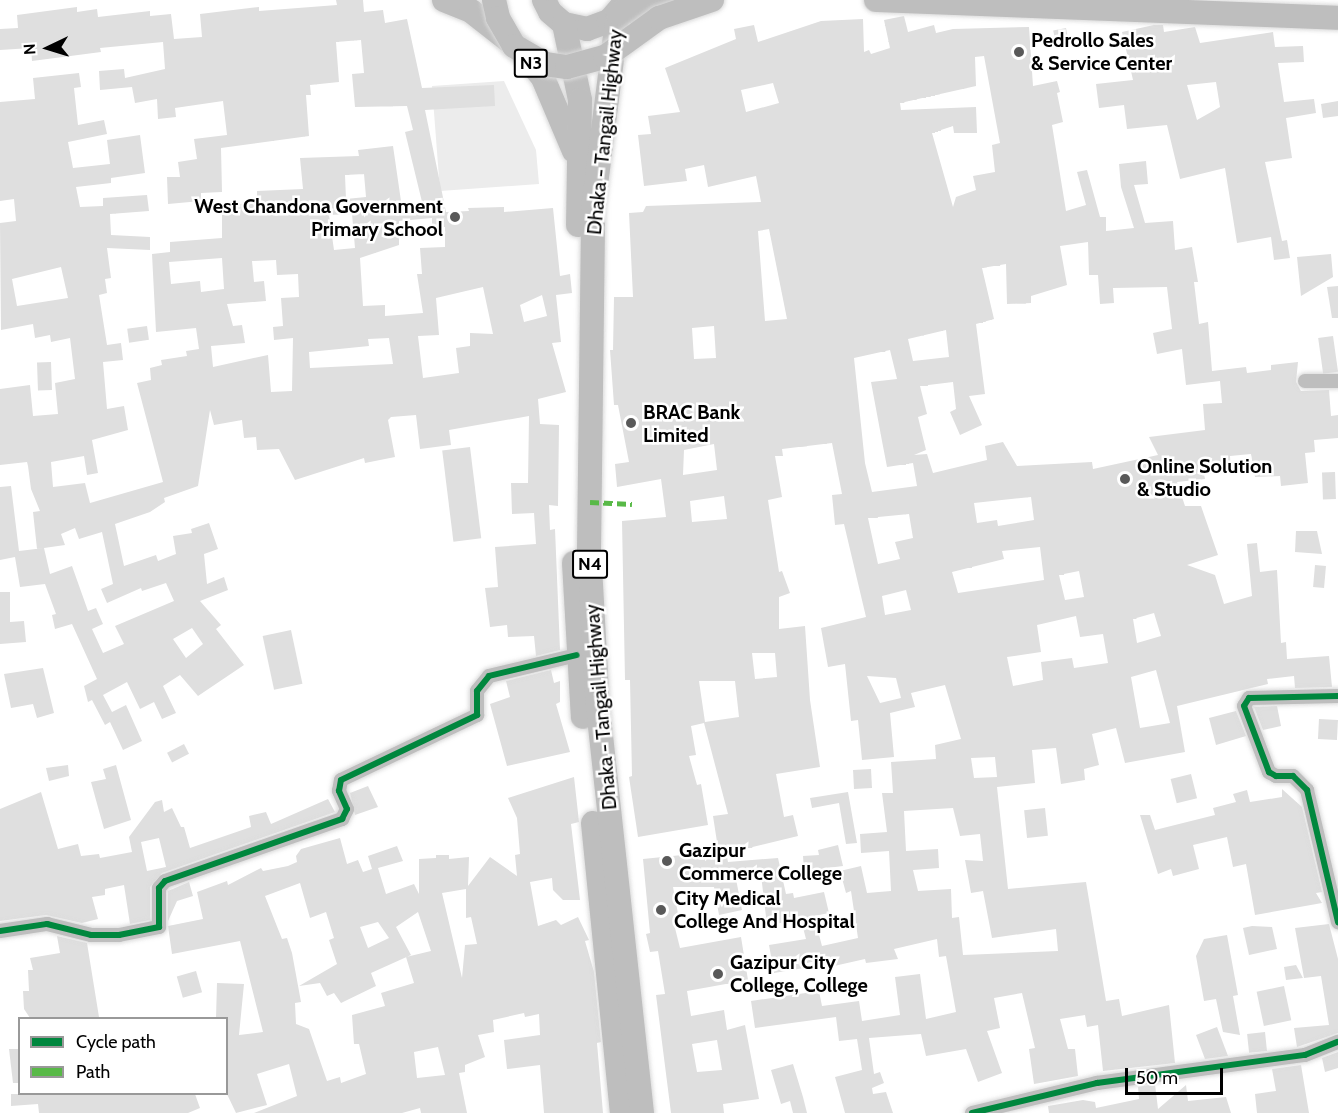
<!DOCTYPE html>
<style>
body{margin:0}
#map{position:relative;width:1338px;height:1113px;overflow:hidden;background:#fff;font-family:Cabin,sans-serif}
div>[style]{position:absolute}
.green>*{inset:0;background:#ececec}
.building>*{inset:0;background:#dfdfdf;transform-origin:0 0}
.roads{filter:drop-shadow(0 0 2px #dbdbdb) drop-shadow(0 0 2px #dbdbdb)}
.street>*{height:14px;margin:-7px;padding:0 7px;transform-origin:7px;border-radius:7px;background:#bebebe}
.highway>*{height:24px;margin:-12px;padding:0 12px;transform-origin:12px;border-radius:12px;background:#bebebe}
.bridges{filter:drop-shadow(0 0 2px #dbdbdb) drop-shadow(0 0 2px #dbdbdb)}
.highway-bridge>*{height:24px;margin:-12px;padding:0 12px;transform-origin:12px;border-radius:12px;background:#bebebe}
.quiet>*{height:4.5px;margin-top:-2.25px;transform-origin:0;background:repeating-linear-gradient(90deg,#58b947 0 9px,transparent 0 13.5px)}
.cycleway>*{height:6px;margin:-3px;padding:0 3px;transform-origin:3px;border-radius:3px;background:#00873e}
.dots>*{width:16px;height:16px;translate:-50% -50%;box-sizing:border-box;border:3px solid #fff;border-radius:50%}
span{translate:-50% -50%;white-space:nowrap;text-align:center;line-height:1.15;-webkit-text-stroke:5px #fff;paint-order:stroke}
.shield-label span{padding:2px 4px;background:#fff;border:2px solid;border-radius:4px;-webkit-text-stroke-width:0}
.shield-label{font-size:18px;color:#000;font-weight:700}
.poi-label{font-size:20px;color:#000;font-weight:700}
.left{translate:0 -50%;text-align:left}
.right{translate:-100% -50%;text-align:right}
.street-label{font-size:20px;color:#000}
.legend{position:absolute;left:18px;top:1017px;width:210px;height:78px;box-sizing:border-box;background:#fff;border:2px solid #999;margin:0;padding:8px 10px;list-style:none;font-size:18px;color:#000}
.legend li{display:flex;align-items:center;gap:12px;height:30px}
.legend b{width:30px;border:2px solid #999}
.north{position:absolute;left:18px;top:18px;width:60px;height:60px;-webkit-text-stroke:4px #fff;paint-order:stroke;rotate:266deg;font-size:16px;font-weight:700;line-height:24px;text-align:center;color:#000}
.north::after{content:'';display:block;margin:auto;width:21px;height:27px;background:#000;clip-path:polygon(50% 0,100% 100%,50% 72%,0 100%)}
.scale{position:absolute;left:1125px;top:1068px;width:98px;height:27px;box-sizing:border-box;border:3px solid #000;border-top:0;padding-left:8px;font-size:18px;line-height:21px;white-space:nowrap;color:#000;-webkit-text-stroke:4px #fff;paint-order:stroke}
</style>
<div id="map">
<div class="green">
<i style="clip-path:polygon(504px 81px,536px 150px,539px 184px,440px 191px,432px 86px)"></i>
</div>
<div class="building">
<i style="clip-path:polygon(evenodd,336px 0,363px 0,364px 12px,383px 10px,385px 23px,407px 19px,422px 88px,494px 85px,495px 106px,425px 110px,446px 212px,469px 211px,468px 208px,504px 207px,504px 212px,553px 208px,560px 276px,570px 274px,572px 293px,556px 295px,561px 342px,552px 343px,566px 392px,538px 399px,540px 424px,559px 425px,558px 506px,549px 505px,550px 530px,555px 529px,560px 650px,536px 656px,534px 636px,508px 637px,507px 625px,490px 627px,485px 588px,498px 587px,495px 547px,536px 544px,534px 513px,512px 514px,511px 483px,528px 483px,529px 416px,449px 430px,451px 445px,420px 449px,416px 415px,391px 417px,388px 420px,395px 457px,365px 463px,364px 458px,295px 480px,279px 449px,257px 450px,256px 437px,244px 438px,242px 420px,214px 425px,210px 410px,198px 486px,164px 498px,165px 502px,150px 512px,115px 524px,124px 566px,156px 555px,158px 561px,176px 554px,173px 536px,192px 533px,191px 529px,209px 523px,218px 549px,204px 554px,207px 584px,224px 577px,228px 590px,200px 601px,221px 625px,216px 629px,244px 665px,198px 696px,180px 675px,163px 686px,176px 713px,162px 719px,154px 702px,140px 709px,127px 682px,103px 695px,112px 712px,126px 705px,142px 741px,123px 750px,110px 722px,105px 725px,92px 700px,88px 702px,84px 686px,97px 679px,72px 624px,55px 629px,52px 615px,56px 614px,45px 584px,20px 587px,15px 557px,0 560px,0 487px,11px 486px,19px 551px,44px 548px,50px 574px,72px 566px,88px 611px,96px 608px,103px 624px,92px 629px,103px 653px,124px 644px,115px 626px,174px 601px,166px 583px,142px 591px,141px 588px,107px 603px,101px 589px,113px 584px,102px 532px,79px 539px,75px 528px,61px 534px,65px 545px,37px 549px,33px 512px,40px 511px,31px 489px,28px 466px,27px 462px,0 465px,0 389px,30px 385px,33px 416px,58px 414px,55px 383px,75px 379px,70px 338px,51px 342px,50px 335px,35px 338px,33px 324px,1px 330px,0 223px,16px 221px,14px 199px,0 201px,0 102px,35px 99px,33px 78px,79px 73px,81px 87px,74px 88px,78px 125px,104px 120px,107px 134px,68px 142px,73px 168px,110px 164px,107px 140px,140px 135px,145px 173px,111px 178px,111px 183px,76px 187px,80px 207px,103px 206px,103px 198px,147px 195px,149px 211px,110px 214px,111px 235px,150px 237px,150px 250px,107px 248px,111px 278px,105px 279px,107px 293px,99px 295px,107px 345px,121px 343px,123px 360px,103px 362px,107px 409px,124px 406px,128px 430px,92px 440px,98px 473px,87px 475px,84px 456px,51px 462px,53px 487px,85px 483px,90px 503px,163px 482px,137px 383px,151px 380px,150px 368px,162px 365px,161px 360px,187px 356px,186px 351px,199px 349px,196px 328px,156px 332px,152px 254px,170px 252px,170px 242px,222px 238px,222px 205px,257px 203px,257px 191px,303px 189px,300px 158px,359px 156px,358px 150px,393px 146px,402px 208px,423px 206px,405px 132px,413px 130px,407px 106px,355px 107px,352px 74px,364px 73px,361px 40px,336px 42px,339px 82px,310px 85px,311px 95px,306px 95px,309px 136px,221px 148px,222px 192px,201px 193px,201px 201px,168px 204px,167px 177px,180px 177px,178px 162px,197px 159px,194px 139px,227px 135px,223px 101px,175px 108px,176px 117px,158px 119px,157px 99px,135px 103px,132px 87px,100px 90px,99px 71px,124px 69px,125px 78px,165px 69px,163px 42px,100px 48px,101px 52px,32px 61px,31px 48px,0 50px,0 29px,18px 28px,17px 15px,77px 7px,77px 12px,97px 9px,98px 17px,150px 11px,150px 16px,171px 14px,174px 39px,202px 37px,200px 14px,259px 7px,259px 11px,337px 5px,336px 0,364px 174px,366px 197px,346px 199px,345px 175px,364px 174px,336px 0,352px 214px,355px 248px,334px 250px,329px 215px,352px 214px,336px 0,432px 218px,432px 228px,445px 227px,445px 247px,420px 248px,422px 274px,417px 274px,423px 313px,385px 316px,385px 305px,363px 306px,360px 258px,399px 245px,399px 221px,432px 218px,336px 0,222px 258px,224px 289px,201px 292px,200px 281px,171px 284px,169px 262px,222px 258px,336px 0,276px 260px,277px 275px,298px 274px,299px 297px,281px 298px,283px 326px,273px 327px,274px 340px,293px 338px,292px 391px,271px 392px,268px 355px,213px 367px,211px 346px,245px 343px,242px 325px,233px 326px,227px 304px,266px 301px,264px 281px,254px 282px,252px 261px,276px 260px,336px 0,61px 267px,68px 298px,17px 306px,12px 279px,61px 267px,336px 0,483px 287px,493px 334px,470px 333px,470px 346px,456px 348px,459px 373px,423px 378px,418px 336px,439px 335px,436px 298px,483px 287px,336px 0,542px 295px,547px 316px,524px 322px,520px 305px,542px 295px,336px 0,389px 338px,393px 364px,310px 368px,309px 352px,369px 346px,368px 339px,389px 338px,336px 0,192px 628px,203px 644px,186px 658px,173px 639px,192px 628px)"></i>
<i style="clip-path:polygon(evenodd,904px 16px,908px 32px,934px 25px,936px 33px,953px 29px,1029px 27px,1033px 86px,1057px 81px,1060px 92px,1057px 93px,1063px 122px,1052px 125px,1066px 211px,1086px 205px,1077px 172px,1087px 170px,1100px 217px,1106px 217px,1106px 231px,1134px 228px,1121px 187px,1119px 164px,1146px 161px,1148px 184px,1134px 185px,1145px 223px,1173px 221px,1175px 250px,1192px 247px,1198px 282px,1194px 282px,1199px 324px,1208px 322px,1212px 371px,1246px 367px,1247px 373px,1271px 370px,1271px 365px,1298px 362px,1296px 382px,1301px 391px,1329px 390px,1331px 416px,1338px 415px,1338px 438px,1314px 440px,1315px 452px,1305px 453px,1308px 483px,1281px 486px,1280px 476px,1255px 477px,1251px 454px,1230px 456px,1231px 473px,1204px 474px,1205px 479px,1177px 482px,1185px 506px,1201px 506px,1218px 555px,1187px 565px,1215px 575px,1224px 604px,1252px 596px,1247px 544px,1257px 543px,1260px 572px,1277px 570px,1281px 643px,1286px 642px,1287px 659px,1329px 656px,1332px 687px,1295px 688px,1294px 676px,1267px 679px,1268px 684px,1177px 706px,1185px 752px,1125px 763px,1116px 728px,1092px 734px,1099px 765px,1084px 769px,1085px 780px,1061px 784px,1056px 748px,1032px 750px,1035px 783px,997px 787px,1008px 889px,1086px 882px,1106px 1001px,1119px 999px,1122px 1016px,1169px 1005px,1175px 1063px,1103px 1071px,1098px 1025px,1087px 1027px,1085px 1015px,1060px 1019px,1068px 1049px,1075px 1049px,1078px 1076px,1034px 1084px,1029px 1049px,1035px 1048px,1022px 993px,994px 998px,1000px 1028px,987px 1031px,1002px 1073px,978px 1082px,966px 1049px,926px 1056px,921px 1034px,869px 1038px,874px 1074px,880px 1072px,884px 1083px,872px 1088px,873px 1094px,886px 1092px,893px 1113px,845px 1113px,835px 1077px,862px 1070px,857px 1039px,839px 1041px,836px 1017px,755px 1028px,751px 1001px,819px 991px,822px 1006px,859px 1001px,862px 1021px,900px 1015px,895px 977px,920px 974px,926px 1019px,956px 1012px,946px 956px,939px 957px,937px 939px,894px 949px,898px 959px,866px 963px,865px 959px,834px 966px,832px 957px,803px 964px,804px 968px,774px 973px,769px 945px,806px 939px,801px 920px,767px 925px,761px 875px,736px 879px,742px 910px,719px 915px,714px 887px,673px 887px,679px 919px,673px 920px,680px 948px,741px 937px,748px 980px,687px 991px,691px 1016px,724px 1010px,727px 1030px,745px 1025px,759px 1099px,723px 1104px,724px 1113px,671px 1113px,656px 995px,665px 994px,658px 951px,650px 952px,646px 934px,650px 933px,643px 859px,682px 855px,727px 857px,728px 862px,778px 858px,786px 894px,793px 893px,794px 898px,824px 892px,829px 913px,814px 916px,822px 946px,858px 938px,851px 891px,846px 893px,840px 871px,861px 866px,867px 893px,891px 891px,889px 851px,861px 853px,860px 834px,887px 832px,882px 793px,893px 793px,891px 762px,936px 759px,935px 745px,961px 739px,945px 685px,911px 693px,915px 707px,890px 713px,894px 757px,862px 760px,858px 720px,851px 721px,845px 664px,828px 667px,821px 628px,866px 617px,844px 524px,835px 525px,832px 495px,842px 494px,832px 443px,782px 449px,783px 456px,775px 456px,782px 497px,768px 500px,779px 572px,782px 571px,790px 593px,779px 597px,779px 629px,805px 626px,810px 700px,820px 767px,776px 774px,784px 817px,793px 815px,798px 836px,719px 855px,713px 816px,728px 814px,704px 723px,691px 726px,696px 755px,689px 756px,697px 785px,701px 784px,708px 825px,638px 837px,629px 777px,632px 776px,630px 680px,625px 680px,622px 521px,666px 517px,661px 479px,617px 487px,615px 464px,629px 462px,618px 405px,614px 405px,610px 350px,613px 350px,614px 297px,633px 297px,629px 213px,643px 212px,646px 206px,761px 202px,756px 176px,708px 187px,704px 165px,685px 169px,687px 181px,644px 186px,638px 135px,651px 134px,648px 116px,680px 112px,665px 68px,736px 39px,734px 29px,754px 25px,758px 42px,821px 21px,863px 19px,864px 52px,869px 50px,871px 54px,890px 48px,884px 20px,904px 16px,984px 56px,1000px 143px,992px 145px,995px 172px,973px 176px,976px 190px,956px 197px,953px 207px,932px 133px,953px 126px,954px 133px,977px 133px,976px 107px,901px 110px,900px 103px,976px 86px,975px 57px,984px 56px,904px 16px,773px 83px,779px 103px,746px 112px,741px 90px,773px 83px,904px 16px,769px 229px,787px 319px,765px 321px,758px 231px,769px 229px,904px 16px,1088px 242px,1089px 275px,1098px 275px,1100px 304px,1114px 303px,1113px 288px,1167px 287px,1172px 329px,1153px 333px,1157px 354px,1182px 349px,1186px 385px,1220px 381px,1222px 403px,1203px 404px,1205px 430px,1149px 437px,1158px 455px,1093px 469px,1092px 462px,1017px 466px,1003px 442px,985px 446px,987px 460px,933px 473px,927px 454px,914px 455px,926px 450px,918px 417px,927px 414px,920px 386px,953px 382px,956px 409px,950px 412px,960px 435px,982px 425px,969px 396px,985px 394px,976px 324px,994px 319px,982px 268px,1006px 264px,1007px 304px,1031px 303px,1031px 296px,1067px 285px,1060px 246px,1088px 242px,904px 16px,714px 326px,716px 358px,694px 359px,692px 328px,714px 326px,904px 16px,946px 330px,949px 357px,913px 361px,908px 339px,946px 330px,904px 16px,890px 350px,897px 379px,871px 382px,882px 441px,887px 467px,913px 463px,917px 486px,872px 492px,865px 463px,854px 358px,890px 350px,904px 16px,714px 444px,717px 470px,683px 475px,684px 450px,714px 444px,904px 16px,724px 496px,727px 519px,692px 522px,690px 501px,724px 496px,904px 16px,1031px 497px,1034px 520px,998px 526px,997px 520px,977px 523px,974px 503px,1031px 497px,904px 16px,909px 514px,913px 538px,895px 542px,900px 559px,878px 564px,868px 518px,909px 514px,904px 16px,1040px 547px,1044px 580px,958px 593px,952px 572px,1004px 559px,1002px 551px,1040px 547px,904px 16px,1079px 571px,1084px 597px,1065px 600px,1059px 575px,1079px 571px,904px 16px,906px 590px,911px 610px,885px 615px,882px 596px,906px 590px,904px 16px,1154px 613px,1161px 636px,1137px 643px,1133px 619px,1154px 613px,904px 16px,1076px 616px,1080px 637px,1103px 634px,1108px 663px,1074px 668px,1072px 658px,1041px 662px,1043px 680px,1013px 686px,1007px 657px,1041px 652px,1037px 625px,1076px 616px,904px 16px,752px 653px,775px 653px,777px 677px,755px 679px,752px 653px,904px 16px,1156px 670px,1170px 723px,1140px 728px,1131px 677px,1156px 670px,904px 16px,867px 676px,896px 678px,901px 698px,880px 703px,867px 676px,904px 16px,699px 681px,735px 681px,739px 717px,705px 722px,699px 681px,904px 16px,995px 757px,997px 777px,974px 778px,971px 758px,995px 757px,904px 16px,953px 808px,960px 836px,980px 834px,983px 861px,965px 860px,971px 893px,983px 891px,992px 938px,1056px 929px,1058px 951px,963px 955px,959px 917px,952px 918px,951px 889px,918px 891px,913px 870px,939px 868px,938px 849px,906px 851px,904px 811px,953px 808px,904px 16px,717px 1040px,722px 1070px,697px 1072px,692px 1044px,717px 1040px)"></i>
<i style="clip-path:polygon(evenodd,1154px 25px,1163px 25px,1164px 32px,1195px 27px,1200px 43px,1273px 32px,1275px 47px,1303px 46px,1304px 62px,1278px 63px,1284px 102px,1314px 99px,1316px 113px,1286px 118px,1292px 158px,1265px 162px,1282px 241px,1287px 240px,1290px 258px,1274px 260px,1271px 237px,1237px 243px,1225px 168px,1180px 179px,1167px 125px,1127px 129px,1124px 105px,1099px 108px,1096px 84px,1133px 80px,1122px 32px,1154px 25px,1216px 82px,1220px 107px,1197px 120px,1187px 85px,1216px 82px)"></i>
<i style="left:1066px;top:28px;width:16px;height:13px;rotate:79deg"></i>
<i style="clip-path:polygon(1338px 101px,1338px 116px,1323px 118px,1321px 104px)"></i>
<i style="clip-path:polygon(1331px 254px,1333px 277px,1301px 296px,1297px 257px)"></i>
<i style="clip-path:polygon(1338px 286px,1338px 318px,1332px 318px,1327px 287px)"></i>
<i style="left:147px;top:326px;width:14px;height:20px;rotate:82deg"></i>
<i style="left:1333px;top:336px;width:36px;height:15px;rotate:82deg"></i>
<i style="left:51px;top:362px;width:28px;height:14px;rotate:88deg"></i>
<i style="left:470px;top:447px;width:92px;height:28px;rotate:83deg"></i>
<i style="left:1335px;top:472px;width:27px;height:13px;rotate:88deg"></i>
<i style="clip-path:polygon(1296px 531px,1317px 531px,1322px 554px,1295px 552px)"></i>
<i style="left:1315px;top:565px;width:11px;height:22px;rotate:5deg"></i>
<i style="clip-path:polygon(0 592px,10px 592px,10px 622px,24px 621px,26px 642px,0 644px)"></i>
<i style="left:291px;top:630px;width:55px;height:29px;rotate:78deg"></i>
<i style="clip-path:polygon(43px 668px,54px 713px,37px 718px,33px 704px,11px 708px,4px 674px)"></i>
<i style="clip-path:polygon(551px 670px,554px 683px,560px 681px,560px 702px,556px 704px,570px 752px,507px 766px,490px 704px,510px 697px,506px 681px)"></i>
<i style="clip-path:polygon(1277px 706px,1281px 726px,1263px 730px,1254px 707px)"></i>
<i style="clip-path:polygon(1236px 711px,1246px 736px,1216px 745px,1209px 718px)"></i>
<i style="left:1319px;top:719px;width:19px;height:20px;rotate:3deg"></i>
<i style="left:184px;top:744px;width:11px;height:19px;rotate:63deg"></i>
<i style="clip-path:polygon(68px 765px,69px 776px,49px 781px,46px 768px)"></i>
<i style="clip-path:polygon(116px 765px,131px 820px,104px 829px,91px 782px,106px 779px,103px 769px)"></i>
<i style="left:871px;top:769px;width:19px;height:18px;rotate:87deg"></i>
<i style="left:1191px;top:774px;width:25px;height:21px;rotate:76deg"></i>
<i style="clip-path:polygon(evenodd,574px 777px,579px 822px,571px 824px,580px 900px,563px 900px,553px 890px,552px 878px,530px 882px,538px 926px,556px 920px,561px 925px,578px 917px,589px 940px,585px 941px,594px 972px,601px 1042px,597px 1043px,603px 1113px,544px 1113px,540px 1065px,507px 1069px,504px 1040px,540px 1035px,539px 1014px,525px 1017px,524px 1013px,493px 1020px,494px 1032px,478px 1035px,485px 1057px,465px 1065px,465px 1072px,459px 1073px,467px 1113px,421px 1113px,420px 1108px,402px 1113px,254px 1113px,297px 1096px,289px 1064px,257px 1074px,267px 1105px,236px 1113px,226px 1092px,226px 1018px,216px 1018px,217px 983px,244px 984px,239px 1035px,263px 1032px,240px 941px,172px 954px,168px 926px,203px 919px,197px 892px,227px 881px,228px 885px,261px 868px,263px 871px,288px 866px,297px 862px,296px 856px,301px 849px,340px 838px,347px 864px,358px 860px,363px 872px,372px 869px,368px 856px,397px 846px,403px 861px,378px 868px,386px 894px,414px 884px,419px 894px,419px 859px,436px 858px,436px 855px,449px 855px,449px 859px,469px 857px,468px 886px,490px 857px,517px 876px,515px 855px,520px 854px,517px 818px,508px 798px,574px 777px,300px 883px,310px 918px,326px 912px,334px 938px,329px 940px,337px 964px,299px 986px,320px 983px,327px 996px,334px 993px,341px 1003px,376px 986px,371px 973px,411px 955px,396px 927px,418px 912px,431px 951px,406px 957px,414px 983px,381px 993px,385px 1006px,352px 1015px,354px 1044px,359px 1044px,366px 1074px,341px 1083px,340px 1077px,327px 1081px,309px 1029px,296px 1024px,295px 1003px,301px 1002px,292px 953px,287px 938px,282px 939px,265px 896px,300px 883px,574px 777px,466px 889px,466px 918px,471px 917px,477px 944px,465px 945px,462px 978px,442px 893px,466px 889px,574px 777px,378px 922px,389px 938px,368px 948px,360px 927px,378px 922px,574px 777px,438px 1047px,445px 1075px,417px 1078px,414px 1052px,438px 1047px)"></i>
<i style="clip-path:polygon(368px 786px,378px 807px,355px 815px,350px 793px)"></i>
<i style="clip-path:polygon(1282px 789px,1302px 807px,1322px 892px,1316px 893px,1322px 903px,1255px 915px,1246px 864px,1233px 867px,1227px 837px,1193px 845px,1199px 869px,1173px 876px,1171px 869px,1158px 874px,1140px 815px,1150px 815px,1155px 830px,1215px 815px,1213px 808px,1236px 802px,1233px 794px,1247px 790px,1250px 802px,1282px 797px)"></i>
<i style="clip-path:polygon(evenodd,41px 792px,58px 849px,78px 844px,81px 856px,99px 854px,100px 858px,132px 852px,129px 837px,155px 802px,162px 800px,164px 812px,172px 808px,181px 827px,184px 827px,190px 848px,251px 827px,249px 816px,266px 812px,271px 824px,328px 799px,335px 812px,162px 873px,150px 887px,150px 920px,130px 924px,124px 885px,105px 889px,105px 895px,92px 897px,98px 919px,82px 923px,46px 915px,0 921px,0 809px,41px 792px,159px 838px,166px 867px,147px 871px,141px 842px,159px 838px)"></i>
<i style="clip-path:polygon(848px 792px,857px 843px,846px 844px,839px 803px,812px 808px,810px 798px)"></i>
<i style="left:1045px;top:808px;width:28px;height:21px;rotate:84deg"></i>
<i style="clip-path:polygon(838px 845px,843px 866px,804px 871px,803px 856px,819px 855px,818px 850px)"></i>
<i style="clip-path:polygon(189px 882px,193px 896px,177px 901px,168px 921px,168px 891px)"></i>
<i style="clip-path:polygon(1329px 924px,1338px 959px,1338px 1033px,1297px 1047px,1294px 1028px,1329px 1025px,1321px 976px,1304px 978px,1295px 928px)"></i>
<i style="clip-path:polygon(1252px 926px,1272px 927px,1277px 949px,1249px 955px,1243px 928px)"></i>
<i style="clip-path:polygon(1227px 935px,1238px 995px,1233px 996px,1240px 1035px,1223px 1032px,1216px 999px,1204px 1001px,1196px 956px,1204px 939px)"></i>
<i style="clip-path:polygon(57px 936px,87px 943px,99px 1017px,30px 1018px,24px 1009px,23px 991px,29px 991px,28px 970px,33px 970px,30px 958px,60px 953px)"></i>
<i style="clip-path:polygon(1296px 965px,1303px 978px,1286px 980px,1284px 967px)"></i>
<i style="left:196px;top:971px;width:22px;height:20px;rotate:74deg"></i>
<i style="left:1284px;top:986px;width:35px;height:28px;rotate:78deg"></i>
<i style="clip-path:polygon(1217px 1027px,1228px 1056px,1205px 1059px,1196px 1035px)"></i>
<i style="left:1265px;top:1032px;width:19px;height:18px;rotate:84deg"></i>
<i style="clip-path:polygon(9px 1049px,20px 1049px,20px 1083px,13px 1083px)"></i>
<i style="clip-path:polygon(1338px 1052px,1338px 1068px,1325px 1072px,1322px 1058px)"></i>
<i style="clip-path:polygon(793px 1064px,803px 1097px,807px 1113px,793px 1113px,790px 1101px,781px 1104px,771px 1070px)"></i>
<i style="clip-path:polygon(1301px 1065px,1309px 1113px,1257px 1113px,1255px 1094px,1276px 1091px,1272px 1069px)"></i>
<i style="clip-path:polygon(1155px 1084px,1158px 1109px,1186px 1085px,1188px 1101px,1226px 1097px,1231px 1113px,1049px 1113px,1048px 1106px,1083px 1100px,1095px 1102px,1096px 1108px,1139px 1099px,1138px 1087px)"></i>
<i style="clip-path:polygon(11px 1094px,195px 1094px,200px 1108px,188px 1113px,39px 1113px,38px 1104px,11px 1106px)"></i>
</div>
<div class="roads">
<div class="street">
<i style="left:1305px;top:381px;width:33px"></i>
<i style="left:1338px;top:696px;width:89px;rotate:178.7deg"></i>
<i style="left:1249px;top:698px;width:9px;rotate:122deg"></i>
<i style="left:1244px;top:706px;width:71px;rotate:69.3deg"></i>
<i style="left:1269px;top:772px;width:8px;rotate:30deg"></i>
<i style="left:1276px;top:776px;width:17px"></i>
<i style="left:1293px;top:776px;width:20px;rotate:45deg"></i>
<i style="left:1307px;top:790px;width:136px;rotate:76.8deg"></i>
<i style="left:0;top:931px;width:48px;rotate:-8.5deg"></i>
<i style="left:47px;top:924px;width:45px;rotate:14deg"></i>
<i style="left:91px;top:935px;width:28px"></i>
<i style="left:119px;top:935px;width:41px;rotate:-11.3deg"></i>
<i style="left:159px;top:927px;width:39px;rotate:-90deg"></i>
<i style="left:159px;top:888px;width:9px;rotate:-49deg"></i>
<i style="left:165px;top:881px;width:188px;rotate:-19.3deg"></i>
<i style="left:342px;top:819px;width:11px;rotate:-63deg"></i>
<i style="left:347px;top:809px;width:20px;rotate:-114deg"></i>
<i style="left:339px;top:791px;width:11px;rotate:-80deg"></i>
<i style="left:341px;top:780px;width:151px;rotate:-25.5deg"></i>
<i style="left:477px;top:715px;width:24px;rotate:-90deg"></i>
<i style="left:477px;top:691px;width:19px;rotate:-51deg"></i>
<i style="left:489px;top:676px;width:90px;rotate:-13.4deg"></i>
<i style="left:972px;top:1113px;width:129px;rotate:-13.5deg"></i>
<i style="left:1097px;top:1083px;width:210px;rotate:-7.7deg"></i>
<i style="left:1305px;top:1055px;width:35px;rotate:-22deg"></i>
</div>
<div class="highway">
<i style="left:444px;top:0;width:29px;rotate:22deg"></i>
<i style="left:471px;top:11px;width:60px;rotate:38.2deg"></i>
<i style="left:518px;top:48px;width:39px;rotate:50deg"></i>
<i style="left:543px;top:78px;width:79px;rotate:67deg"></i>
<i style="left:544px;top:0;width:13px;rotate:63deg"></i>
<i style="left:550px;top:12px;width:18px;rotate:41deg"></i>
<i style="left:564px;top:24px;width:24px;rotate:12deg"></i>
<i style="left:587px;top:29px;width:23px;rotate:-20deg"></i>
<i style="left:609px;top:21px;width:21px;rotate:-49deg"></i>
<i style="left:876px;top:0;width:462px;rotate:2.2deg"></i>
<i style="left:564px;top:24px;width:78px;rotate:78.1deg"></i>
<i style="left:580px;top:100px;width:125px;rotate:90.9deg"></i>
<i style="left:574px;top:563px;width:154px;rotate:86.7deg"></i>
<i style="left:593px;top:823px;width:291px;rotate:84.3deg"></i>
<i style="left:642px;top:1113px;width:405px;rotate:-96.2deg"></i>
<i style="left:598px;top:710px;width:159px;rotate:-93.2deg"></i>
<i style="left:589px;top:551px;width:343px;rotate:-89.3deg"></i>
<i style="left:593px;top:208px;width:197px;rotate:-82.7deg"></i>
<i style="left:618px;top:13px;width:68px;rotate:-7.7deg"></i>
</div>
</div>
<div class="bridges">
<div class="highway-bridge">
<i style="left:494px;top:0;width:18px;rotate:77deg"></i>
<i style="left:498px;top:18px;width:32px;rotate:60deg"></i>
<i style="left:514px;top:46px;width:36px;rotate:30deg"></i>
<i style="left:545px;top:64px;width:22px;rotate:8deg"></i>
<i style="left:567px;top:67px;width:39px;rotate:-15deg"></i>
<i style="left:605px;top:57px;width:67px;rotate:-35.8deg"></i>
<i style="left:659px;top:18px;width:56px;rotate:-18.8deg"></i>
</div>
</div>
<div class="quiet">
<i style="left:590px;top:502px;width:42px;rotate:2.7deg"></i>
</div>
<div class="cycleway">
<i style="left:1338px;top:696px;width:89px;rotate:178.7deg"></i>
<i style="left:1249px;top:698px;width:9px;rotate:122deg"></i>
<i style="left:1244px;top:706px;width:71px;rotate:69.3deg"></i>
<i style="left:1269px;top:772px;width:8px;rotate:30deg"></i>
<i style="left:1276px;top:776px;width:17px"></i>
<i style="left:1293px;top:776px;width:20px;rotate:45deg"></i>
<i style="left:1307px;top:790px;width:136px;rotate:76.8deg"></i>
<i style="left:0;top:931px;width:48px;rotate:-8.5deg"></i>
<i style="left:47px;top:924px;width:45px;rotate:14deg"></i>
<i style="left:91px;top:935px;width:28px"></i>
<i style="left:119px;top:935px;width:41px;rotate:-11.3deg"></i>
<i style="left:159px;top:927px;width:39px;rotate:-90deg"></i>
<i style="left:159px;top:888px;width:9px;rotate:-49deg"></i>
<i style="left:165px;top:881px;width:188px;rotate:-19.3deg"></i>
<i style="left:342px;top:819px;width:11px;rotate:-63deg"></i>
<i style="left:347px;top:809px;width:20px;rotate:-114deg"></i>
<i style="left:339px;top:791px;width:11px;rotate:-80deg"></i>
<i style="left:341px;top:780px;width:151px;rotate:-25.5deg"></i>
<i style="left:477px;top:715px;width:24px;rotate:-90deg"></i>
<i style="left:477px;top:691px;width:19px;rotate:-51deg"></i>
<i style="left:489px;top:676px;width:90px;rotate:-13.4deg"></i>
<i style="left:972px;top:1113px;width:129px;rotate:-13.5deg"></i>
<i style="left:1097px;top:1083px;width:210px;rotate:-7.7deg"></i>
<i style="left:1305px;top:1055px;width:35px;rotate:-22deg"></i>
</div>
<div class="dots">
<i style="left:1019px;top:52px;background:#595959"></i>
<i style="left:455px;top:217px;background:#595959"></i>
<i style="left:631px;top:423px;background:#595959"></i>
<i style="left:1125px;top:479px;background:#595959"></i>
<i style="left:667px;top:861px;background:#595959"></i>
<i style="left:661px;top:910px;background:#595959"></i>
<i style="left:718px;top:974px;background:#595959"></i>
</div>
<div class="shield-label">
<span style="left:531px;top:63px">N3</span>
<span style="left:590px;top:564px">N4</span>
</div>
<div class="poi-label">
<span class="left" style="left:1031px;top:52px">Pedrollo Sales<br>&amp; Service Center</span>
<span class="right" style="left:443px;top:218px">West Chandona Government<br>Primary School</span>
<span class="left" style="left:643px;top:424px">BRAC Bank<br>Limited</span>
<span class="left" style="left:1137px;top:478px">Online Solution<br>&amp; Studio</span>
<span class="left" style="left:679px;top:862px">Gazipur<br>Commerce College</span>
<span class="left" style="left:674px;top:910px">City Medical<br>College And Hospital</span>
<span class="left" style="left:730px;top:974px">Gazipur City<br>College, College</span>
</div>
<div class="street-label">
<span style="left:605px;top:132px;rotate:-84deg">Dhaka - Tangail Highway</span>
<span style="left:601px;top:707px;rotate:-95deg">Dhaka - Tangail Highway</span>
</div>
<ul class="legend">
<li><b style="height:8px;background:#00873e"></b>Cycle path</li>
<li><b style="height:8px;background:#58b947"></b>Path</li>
</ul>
<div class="north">N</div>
<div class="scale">50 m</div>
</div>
